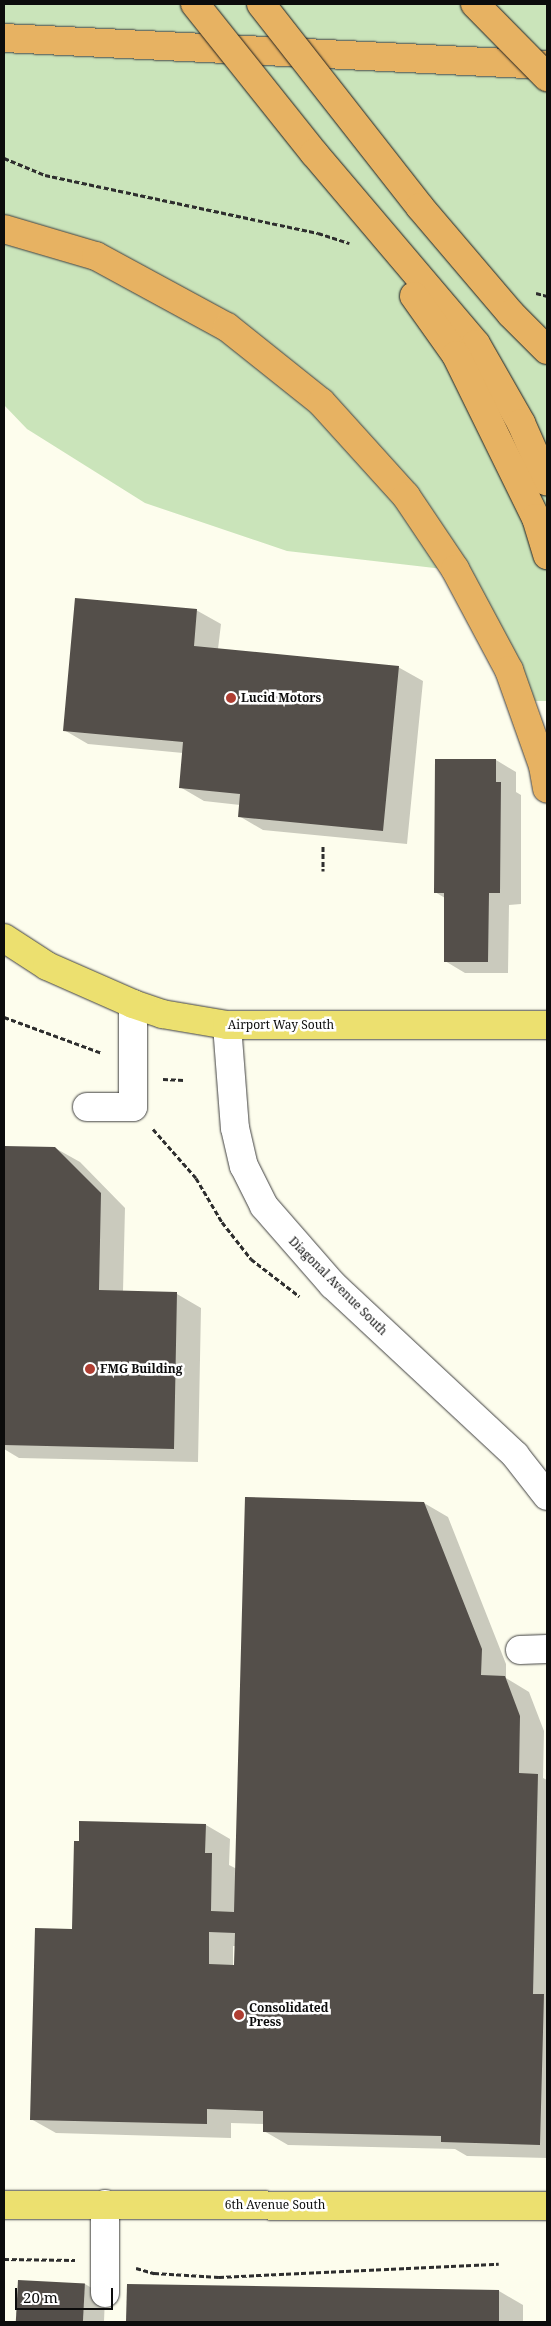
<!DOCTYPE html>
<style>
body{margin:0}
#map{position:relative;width:551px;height:2326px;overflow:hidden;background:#fdfded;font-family:"Noto Serif",serif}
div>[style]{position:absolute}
.green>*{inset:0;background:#cae4ba}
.shadow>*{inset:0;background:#0003}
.building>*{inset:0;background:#544f4a;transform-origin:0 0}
.path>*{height:3px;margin-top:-1.5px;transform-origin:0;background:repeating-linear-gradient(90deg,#2e2e2e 0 5px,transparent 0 7.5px)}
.roads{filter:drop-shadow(0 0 1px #3f3f3f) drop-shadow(0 0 1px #3f3f3f)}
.minor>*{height:28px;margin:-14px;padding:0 14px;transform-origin:14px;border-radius:14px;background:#fff}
.major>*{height:28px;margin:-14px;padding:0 14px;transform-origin:14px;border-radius:14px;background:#ece06f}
.highway>*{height:28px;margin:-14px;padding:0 14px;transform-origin:14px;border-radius:14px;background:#e7b262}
.bridges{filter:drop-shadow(0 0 1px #1d1d1d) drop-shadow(0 0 1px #1d1d1d)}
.highway-bridge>*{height:28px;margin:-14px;padding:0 14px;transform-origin:14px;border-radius:14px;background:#e7b262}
.dots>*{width:14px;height:14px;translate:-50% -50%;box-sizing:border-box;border:2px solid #fff;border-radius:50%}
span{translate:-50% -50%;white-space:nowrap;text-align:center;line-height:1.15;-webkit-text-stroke:5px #fff;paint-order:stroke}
.poi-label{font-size:12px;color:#0c0c0c;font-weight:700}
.left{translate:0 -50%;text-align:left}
.street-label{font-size:12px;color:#0c0c0c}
.frame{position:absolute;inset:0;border:5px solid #0c0c0c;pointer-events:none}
.scale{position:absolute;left:15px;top:2288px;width:98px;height:22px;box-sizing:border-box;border:2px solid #0c0c0c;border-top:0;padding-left:6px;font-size:15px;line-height:18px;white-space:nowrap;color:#0c0c0c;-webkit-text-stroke:4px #fff;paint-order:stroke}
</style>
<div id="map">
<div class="green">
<i style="clip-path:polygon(4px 4px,547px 4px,547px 701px,516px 701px,452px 570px,287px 551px,145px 503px,27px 429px,4px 405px)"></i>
</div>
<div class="shadow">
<i style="clip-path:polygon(196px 610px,221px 624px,218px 649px,398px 667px,423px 681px,407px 844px,263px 830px,239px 816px,240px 805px,204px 801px,180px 787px,183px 753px,88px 744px,64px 730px)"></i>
<i style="clip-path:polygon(496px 760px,516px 772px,516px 792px,521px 795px,521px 904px,509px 905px,508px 973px,465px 973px,445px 961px,445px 898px,435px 892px)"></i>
<i style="clip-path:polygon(4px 1147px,55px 1148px,80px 1162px,125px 1208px,123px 1292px,177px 1294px,201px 1308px,198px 1462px,19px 1458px,4px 1449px)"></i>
<i style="clip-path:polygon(evenodd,424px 1503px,448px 1517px,506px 1664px,506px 1678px,529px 1692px,544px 1731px,543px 1778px,547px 1780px,547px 2158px,467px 2156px,455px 2149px,288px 2145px,264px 2131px,264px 2124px,231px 2123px,231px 2138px,56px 2133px,31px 2119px,73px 1930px,206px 1825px,230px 1839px,229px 1865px,237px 1869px,424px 1503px,233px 1946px,236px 1946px,235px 1966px,233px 1966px,233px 1946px)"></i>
<i style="clip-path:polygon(19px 2282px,85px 2284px,105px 2296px,104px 2322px,18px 2322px)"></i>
<i style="clip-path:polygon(128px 2286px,499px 2291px,523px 2305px,523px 2322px,128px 2322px)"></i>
</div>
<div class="building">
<i style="clip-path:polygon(75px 598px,197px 609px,194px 646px,399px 666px,383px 831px,238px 817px,240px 794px,179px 788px,183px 742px,63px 731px)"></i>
<i style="clip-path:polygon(435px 759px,496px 759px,496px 782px,501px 782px,500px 893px,489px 893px,488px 962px,444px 962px,444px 893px,434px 893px)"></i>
<i style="clip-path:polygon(4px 1146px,55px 1147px,101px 1193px,99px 1290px,177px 1292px,174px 1449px,4px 1445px)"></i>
<i style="clip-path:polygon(evenodd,245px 1497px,424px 1502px,482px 1649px,481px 1675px,505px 1676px,520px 1716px,519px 1773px,538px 1774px,533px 1994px,544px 1994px,540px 2145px,441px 2142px,441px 2136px,263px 2132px,263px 2111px,207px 2109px,207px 2124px,30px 2120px,35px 1928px,72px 1929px,74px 1841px,79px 1841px,79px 1821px,206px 1824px,205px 1853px,212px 1853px,211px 1911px,234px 1912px,245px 1497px,209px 1932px,235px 1933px,234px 1965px,209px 1964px,209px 1932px)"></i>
<i style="left:18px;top:2280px;width:67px;height:42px;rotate:3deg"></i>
<i style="clip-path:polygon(127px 2284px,499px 2290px,499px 2322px,126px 2322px)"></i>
</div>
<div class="path">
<i style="left:4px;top:158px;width:44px;rotate:22.5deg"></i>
<i style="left:45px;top:175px;width:279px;rotate:12deg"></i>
<i style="left:318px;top:233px;width:33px;rotate:18deg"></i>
<i style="left:536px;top:293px;width:11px;rotate:15deg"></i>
<i style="left:323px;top:846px;width:25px;rotate:90deg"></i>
<i style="left:4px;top:1017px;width:104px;rotate:20.2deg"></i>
<i style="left:163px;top:1079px;width:21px;rotate:3deg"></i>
<i style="left:153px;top:1129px;width:65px;rotate:48.7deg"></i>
<i style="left:196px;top:1178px;width:51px;rotate:59.4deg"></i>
<i style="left:222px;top:1222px;width:47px;rotate:51.9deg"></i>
<i style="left:251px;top:1259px;width:61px;rotate:37.6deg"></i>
<i style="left:4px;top:2259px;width:71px;rotate:0.8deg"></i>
<i style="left:136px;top:2268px;width:19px;rotate:16deg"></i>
<i style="left:154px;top:2273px;width:65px;rotate:3.5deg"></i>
<i style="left:219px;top:2277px;width:280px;rotate:-2.7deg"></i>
</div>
<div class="roads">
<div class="minor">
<i style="left:227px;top:1025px;width:103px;rotate:85.6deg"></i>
<i style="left:235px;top:1128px;width:39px;rotate:77deg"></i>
<i style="left:244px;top:1166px;width:45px;rotate:63.4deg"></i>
<i style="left:264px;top:1206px;width:105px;rotate:48.9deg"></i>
<i style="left:333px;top:1285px;width:249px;rotate:43deg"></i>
<i style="left:515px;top:1455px;width:52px;rotate:52deg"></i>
<i style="left:87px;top:1107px;width:46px"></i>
<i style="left:133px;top:1107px;width:103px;rotate:-90deg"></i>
<i style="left:520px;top:1650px;width:27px;rotate:-2deg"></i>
<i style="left:105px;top:2204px;width:89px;rotate:90deg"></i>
</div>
<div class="major">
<i style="left:4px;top:938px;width:51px;rotate:33.1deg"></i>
<i style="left:47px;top:966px;width:94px;rotate:23.8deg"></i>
<i style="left:133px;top:1004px;width:31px;rotate:19deg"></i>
<i style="left:162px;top:1014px;width:66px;rotate:9.6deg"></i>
<i style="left:227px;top:1025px;width:320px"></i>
<i style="left:4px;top:2205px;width:543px;rotate:0.11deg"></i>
</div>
<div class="highway">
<i style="left:4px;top:38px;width:544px;rotate:2.85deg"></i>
<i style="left:4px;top:229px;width:96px;rotate:16.4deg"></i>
<i style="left:96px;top:256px;width:149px;rotate:28.5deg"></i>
<i style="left:227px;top:327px;width:120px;rotate:38.6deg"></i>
<i style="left:321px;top:402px;width:127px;rotate:47.9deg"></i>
<i style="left:406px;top:496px;width:88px;rotate:56.1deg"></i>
<i style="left:455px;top:569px;width:115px;rotate:61.9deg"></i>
<i style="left:509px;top:670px;width:102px;rotate:70.5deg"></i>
<i style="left:543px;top:766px;width:23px;rotate:80deg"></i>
</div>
</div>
<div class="bridges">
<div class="highway-bridge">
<i style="left:195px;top:4px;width:191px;rotate:51.4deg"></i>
<i style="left:314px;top:153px;width:250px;rotate:49.7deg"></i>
<i style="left:476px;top:344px;width:91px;rotate:60.3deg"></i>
<i style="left:521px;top:423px;width:64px;rotate:66.2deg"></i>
<i style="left:261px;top:4px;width:258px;rotate:51.9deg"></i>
<i style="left:420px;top:207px;width:140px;rotate:49.6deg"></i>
<i style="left:511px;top:314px;width:51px;rotate:45deg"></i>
<i style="left:475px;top:4px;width:103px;rotate:45.4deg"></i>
<i style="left:414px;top:296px;width:72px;rotate:54.6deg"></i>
<i style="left:456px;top:355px;width:182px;rotate:63.9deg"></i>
<i style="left:536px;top:518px;width:39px;rotate:73deg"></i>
</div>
</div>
<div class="dots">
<i style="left:231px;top:698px;background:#af3e32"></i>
<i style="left:90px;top:1369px;background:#af3e32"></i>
<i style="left:239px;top:2015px;background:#af3e32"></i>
</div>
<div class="poi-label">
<span class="left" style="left:241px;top:698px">Lucid Motors</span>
<span class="left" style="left:100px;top:1369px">FMG Building</span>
<span class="left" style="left:249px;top:2015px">Consolidated<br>Press</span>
</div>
<div class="street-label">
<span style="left:281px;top:1025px">Airport Way South</span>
<span style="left:338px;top:1286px;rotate:45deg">Diagonal Avenue South</span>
<span style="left:275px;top:2205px">6th Avenue South</span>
</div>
<div class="frame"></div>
<div class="scale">20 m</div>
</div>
